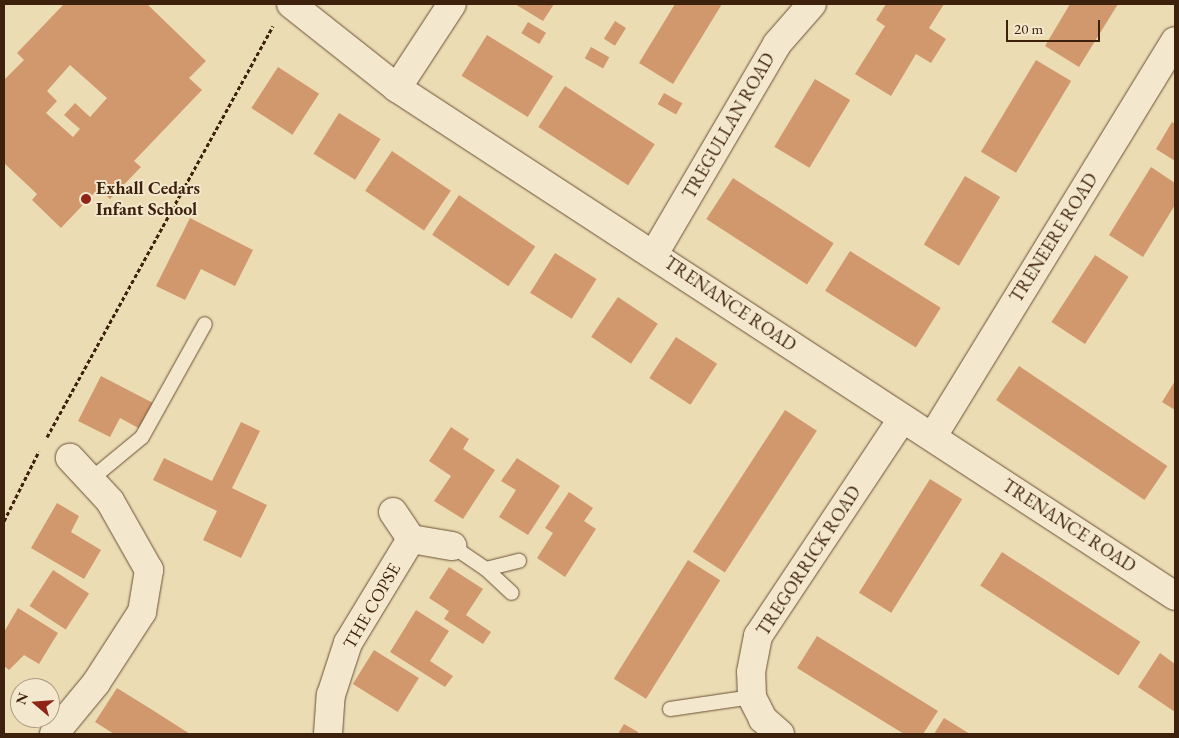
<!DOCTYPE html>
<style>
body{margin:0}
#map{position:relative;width:1179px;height:738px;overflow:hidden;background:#ecdcb3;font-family:"EB Garamond",serif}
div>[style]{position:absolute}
.building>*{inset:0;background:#d2986d;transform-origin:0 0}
.path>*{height:3px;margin-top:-1.5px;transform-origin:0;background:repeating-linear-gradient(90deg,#3e210c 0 4px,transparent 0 6.5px)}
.roads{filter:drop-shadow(0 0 1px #6a5036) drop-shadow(0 0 1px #6a5036)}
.lane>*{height:14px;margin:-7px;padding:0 7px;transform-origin:7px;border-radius:7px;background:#f3e8ce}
.street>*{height:28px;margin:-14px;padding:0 14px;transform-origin:14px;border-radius:14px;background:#f3e8ce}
.dots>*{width:14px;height:14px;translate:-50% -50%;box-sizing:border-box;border:2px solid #f3e8ce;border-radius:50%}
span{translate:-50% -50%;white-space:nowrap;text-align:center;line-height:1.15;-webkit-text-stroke:4px #f3e8ce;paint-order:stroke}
.street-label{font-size:18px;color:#3e210c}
.poi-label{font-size:18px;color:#3e210c;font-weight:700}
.left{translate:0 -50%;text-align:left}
.frame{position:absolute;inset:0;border:5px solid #3e210c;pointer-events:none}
.north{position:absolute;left:10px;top:678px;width:50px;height:50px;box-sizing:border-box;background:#f3e8ce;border:1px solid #ab9880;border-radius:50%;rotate:288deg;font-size:14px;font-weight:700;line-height:20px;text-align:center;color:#3e210c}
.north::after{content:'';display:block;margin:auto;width:18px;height:22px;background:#8f2418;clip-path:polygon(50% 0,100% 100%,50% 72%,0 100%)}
.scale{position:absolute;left:1006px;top:20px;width:94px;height:22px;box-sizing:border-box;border:2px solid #3e210c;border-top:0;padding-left:6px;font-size:15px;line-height:18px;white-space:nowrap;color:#3e210c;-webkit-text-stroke:4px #f3e8ce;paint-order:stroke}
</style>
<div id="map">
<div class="building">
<i style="clip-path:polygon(evenodd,64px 4px,147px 4px,206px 61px,189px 78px,202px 90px,134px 161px,141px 167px,110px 199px,99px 188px,61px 228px,32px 200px,37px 194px,4px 163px,4px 80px,24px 60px,17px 53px,64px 4px,70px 65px,107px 98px,90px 117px,75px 103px,64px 115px,80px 129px,73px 137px,46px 113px,57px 101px,47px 91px,70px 65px)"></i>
<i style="clip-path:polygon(515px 4px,554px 4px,543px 21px)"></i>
<i style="clip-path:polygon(675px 4px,722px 4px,673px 84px,639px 63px)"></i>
<i style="clip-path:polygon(886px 4px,944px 4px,929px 28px,946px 39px,931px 63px,916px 54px,891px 96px,855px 74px,885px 26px,876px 20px)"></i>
<i style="clip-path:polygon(1070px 4px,1118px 4px,1079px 67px,1045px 46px)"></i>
<i style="left:615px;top:21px;width:13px;height:21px;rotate:32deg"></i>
<i style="left:528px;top:22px;width:21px;height:13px;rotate:31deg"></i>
<i style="left:487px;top:35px;width:78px;height:48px;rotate:32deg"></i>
<i style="left:591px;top:47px;width:21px;height:13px;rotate:29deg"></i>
<i style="left:1036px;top:60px;width:41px;height:107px;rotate:31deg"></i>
<i style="left:278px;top:67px;width:49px;height:49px;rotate:33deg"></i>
<i style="left:815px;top:79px;width:41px;height:79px;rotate:31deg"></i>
<i style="left:565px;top:86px;width:107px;height:49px;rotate:33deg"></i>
<i style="left:664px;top:93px;width:21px;height:13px;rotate:29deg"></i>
<i style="left:339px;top:113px;width:49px;height:48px;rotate:32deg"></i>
<i style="clip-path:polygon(1172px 122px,1175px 124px,1175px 161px,1156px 149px)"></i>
<i style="left:392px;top:151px;width:71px;height:48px;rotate:34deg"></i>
<i style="clip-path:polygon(1151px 167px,1175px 183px,1175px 205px,1143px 257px,1109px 235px)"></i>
<i style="left:965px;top:176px;width:41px;height:80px;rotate:31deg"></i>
<i style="left:733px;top:178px;width:120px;height:49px;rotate:33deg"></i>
<i style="left:459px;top:195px;width:92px;height:48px;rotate:34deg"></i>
<i style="clip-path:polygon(190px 218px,253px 250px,235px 286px,201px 269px,185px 300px,156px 286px)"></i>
<i style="left:850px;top:251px;width:107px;height:47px;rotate:32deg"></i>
<i style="left:555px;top:253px;width:49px;height:47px;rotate:32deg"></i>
<i style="left:1095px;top:255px;width:40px;height:80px;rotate:33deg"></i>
<i style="left:618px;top:297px;width:48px;height:48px;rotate:34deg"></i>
<i style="left:676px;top:337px;width:49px;height:49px;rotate:33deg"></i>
<i style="left:1019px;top:366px;width:179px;height:41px;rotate:34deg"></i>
<i style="clip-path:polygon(101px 376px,155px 404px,142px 430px,120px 418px,110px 437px,78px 421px)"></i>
<i style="clip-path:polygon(1175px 381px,1175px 410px,1162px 402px)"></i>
<i style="left:785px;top:410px;width:38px;height:169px;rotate:33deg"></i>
<i style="clip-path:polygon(241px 422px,260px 431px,232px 488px,267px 505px,241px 558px,203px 540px,217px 511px,153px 480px,164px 458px,212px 481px)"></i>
<i style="clip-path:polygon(451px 427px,469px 439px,463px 449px,495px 470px,463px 519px,434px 501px,451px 476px,429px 461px)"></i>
<i style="clip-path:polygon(517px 458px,560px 486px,528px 535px,499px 517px,516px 490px,501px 481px)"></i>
<i style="left:930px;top:479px;width:38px;height:134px;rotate:32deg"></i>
<i style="clip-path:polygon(569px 492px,593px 508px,584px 521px,596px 529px,565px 577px,537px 558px,553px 533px,545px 528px)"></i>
<i style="clip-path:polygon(57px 503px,79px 516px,71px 532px,101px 550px,84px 579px,31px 548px)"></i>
<i style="left:1002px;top:552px;width:165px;height:40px;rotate:33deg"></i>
<i style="left:688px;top:560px;width:38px;height:140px;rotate:32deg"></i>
<i style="clip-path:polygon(449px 567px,483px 589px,466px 615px,491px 632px,483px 644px,444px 619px,449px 611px,429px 598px)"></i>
<i style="left:53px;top:570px;width:43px;height:43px;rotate:33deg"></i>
<i style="clip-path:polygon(18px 608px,58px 633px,39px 664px,24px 655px,9px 670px,4px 666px,4px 632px)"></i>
<i style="clip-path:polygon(416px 610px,449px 631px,430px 661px,453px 676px,445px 687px,390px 652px)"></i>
<i style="clip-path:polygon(817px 636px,938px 711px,923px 734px,904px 734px,797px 668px)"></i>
<i style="left:374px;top:650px;width:53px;height:40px;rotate:32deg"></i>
<i style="clip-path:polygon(1160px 653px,1175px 664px,1175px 712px,1138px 687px)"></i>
<i style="clip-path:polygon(117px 688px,154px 711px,190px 734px,114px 734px,95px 722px)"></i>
<i style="clip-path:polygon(944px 718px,970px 734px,934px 734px)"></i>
<i style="clip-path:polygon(624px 724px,638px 732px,637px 734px,618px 734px)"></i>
</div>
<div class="path">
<i style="left:47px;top:437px;width:469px;rotate:-61.2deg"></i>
<i style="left:4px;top:521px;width:78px;rotate:-63.4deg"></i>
</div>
<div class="roads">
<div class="lane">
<i style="left:90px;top:480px;width:67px;rotate:-39.6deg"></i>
<i style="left:142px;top:437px;width:129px;rotate:-60.9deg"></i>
<i style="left:452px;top:546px;width:41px;rotate:34.1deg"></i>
<i style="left:486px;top:569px;width:35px;rotate:43deg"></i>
<i style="left:486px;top:569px;width:34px;rotate:-14deg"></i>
<i style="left:670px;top:709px;width:83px;rotate:-8.3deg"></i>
</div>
<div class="street">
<i style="left:291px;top:4px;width:135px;rotate:38.4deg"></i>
<i style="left:397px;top:88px;width:929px;rotate:33.14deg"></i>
<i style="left:397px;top:88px;width:100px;rotate:-56.8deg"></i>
<i style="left:654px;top:254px;width:243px;rotate:-59.6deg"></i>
<i style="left:777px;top:44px;width:53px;rotate:-48.8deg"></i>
<i style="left:933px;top:436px;width:463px;rotate:-58.5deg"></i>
<i style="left:393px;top:512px;width:32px;rotate:56deg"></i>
<i style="left:411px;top:539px;width:42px;rotate:9.7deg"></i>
<i style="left:54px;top:734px;width:66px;rotate:-50.5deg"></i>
<i style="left:96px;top:683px;width:85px;rotate:-57.1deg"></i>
<i style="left:142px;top:612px;width:43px;rotate:-80.5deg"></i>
<i style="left:149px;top:570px;width:79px;rotate:-119.5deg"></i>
<i style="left:110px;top:501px;width:59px;rotate:-132.9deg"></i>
<i style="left:328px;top:734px;width:39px;rotate:-86deg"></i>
<i style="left:331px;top:695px;width:55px;rotate:-71.9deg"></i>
<i style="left:348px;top:643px;width:122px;rotate:-58.8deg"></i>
<i style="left:780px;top:734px;width:23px;rotate:-139deg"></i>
<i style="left:763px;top:719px;width:25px;rotate:-117deg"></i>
<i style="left:752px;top:697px;width:25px;rotate:-92deg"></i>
<i style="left:751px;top:672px;width:37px;rotate:-79deg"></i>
<i style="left:758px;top:636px;width:260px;rotate:-56.4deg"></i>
</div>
</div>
<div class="dots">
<i style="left:86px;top:199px;background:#8f2418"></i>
</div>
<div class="street-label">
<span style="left:729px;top:126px;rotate:-60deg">TREGULLAN ROAD</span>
<span style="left:1054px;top:238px;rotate:-58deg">TRENEERE ROAD</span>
<span style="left:730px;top:304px;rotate:34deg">TRENANCE ROAD</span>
<span style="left:1069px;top:526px;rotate:33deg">TRENANCE ROAD</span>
<span style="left:809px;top:561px;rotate:-57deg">TREGORRICK ROAD</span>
<span style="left:372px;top:606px;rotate:-60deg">THE COPSE</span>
</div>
<div class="poi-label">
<span class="left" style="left:96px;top:199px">Exhall Cedars<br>Infant School</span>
</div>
<div class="frame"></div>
<div class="north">N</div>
<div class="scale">20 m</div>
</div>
